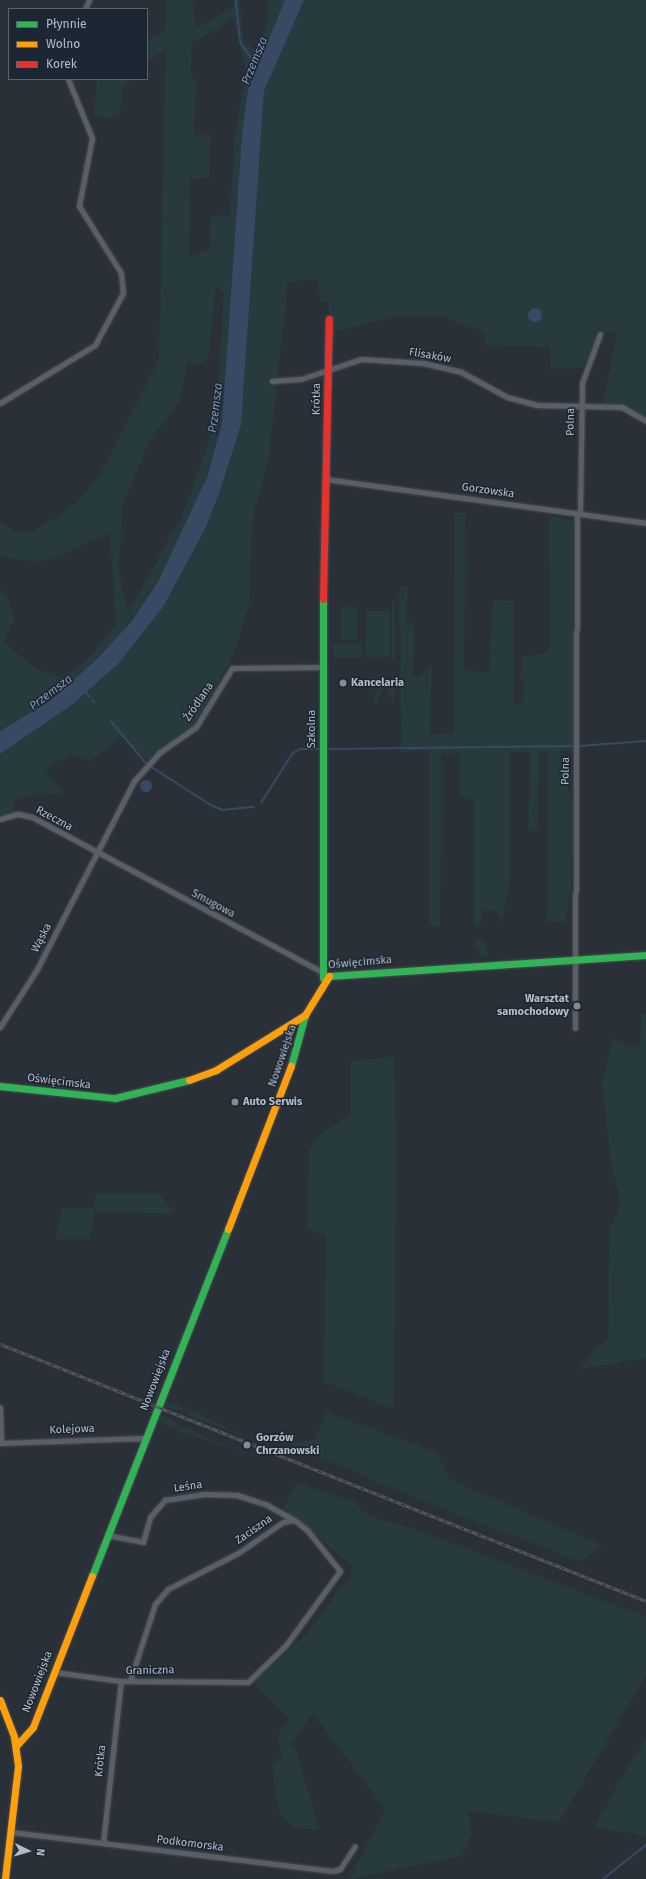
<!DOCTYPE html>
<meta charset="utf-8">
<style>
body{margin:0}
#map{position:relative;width:646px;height:1879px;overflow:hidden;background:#2a3038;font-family:"Fira Sans",sans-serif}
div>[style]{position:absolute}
.green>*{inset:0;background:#273a3e;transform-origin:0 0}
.water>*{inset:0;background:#384963}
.round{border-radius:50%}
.stream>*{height:1.5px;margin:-0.75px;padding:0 0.75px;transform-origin:0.75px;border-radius:0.75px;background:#384963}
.roads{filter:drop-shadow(0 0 1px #484c53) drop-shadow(0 0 1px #484c53)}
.street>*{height:5px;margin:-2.5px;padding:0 2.5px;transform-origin:2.5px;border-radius:2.5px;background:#5a5e66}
.fast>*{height:7px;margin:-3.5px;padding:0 3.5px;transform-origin:3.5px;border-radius:3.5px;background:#30b455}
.slow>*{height:7px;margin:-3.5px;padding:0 3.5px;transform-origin:3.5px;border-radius:3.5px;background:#ff9f0a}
.jam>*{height:7px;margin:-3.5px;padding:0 3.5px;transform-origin:3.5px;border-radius:3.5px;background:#e5322d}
.rail>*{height:3px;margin-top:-1.5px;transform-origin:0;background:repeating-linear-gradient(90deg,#1d2633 0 4.5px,#595d64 0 9px);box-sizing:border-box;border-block:1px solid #595d64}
.dots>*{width:11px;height:11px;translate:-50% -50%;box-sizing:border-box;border:2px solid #1d2633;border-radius:50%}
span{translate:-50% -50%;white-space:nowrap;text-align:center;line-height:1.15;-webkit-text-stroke:3px #1d2633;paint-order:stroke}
.street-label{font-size:11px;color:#b4bcc9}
.poi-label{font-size:11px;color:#b4bcc9;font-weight:700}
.left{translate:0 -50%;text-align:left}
.right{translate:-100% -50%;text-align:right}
.water-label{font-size:12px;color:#7c92b1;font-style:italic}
.legend{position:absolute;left:8px;top:8px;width:140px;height:72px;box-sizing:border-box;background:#1d2633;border:1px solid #59626f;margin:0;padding:5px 7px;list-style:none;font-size:12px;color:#b4bcc9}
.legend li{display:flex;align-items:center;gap:8px;height:20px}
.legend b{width:20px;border:1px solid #59626f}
.north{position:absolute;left:8px;top:1831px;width:40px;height:40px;-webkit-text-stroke:3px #1d2633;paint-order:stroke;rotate:95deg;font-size:11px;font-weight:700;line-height:16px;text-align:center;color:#b4bcc9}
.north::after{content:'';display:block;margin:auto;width:14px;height:18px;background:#b4bcc9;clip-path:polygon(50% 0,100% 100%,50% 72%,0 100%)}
</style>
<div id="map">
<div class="green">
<i style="clip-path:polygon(evenodd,166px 0,192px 0,196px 28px,234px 7px,234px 0,239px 0,244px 41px,255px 50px,267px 24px,269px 0,285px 0,248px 89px,242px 135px,222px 423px,208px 475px,191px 514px,159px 580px,132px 621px,98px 658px,50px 701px,0 731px,0 589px,8px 600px,14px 620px,3px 642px,36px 668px,59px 677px,65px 678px,88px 659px,116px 625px,110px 533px,46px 561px,29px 561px,0 556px,0 522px,17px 533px,31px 533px,77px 503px,103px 470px,159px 360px,166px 48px,147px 62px,147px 41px,165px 32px,166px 0,233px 19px,247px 71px,235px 133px,230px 215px,211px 216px,210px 249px,189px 256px,190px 179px,209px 178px,211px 135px,194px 135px,196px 80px,191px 76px,192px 43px,233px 19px,166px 0,216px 285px,224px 293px,218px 391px,209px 442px,183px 514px,128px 613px,119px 574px,122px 507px,151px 437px,179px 403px,187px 363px,204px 363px,208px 358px,216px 285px)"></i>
<i style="clip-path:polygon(304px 0,646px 0,646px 419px,624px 405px,603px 404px,617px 333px,602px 332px,583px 368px,551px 369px,550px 347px,485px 345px,485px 332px,437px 315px,403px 315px,331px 332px,328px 302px,321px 302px,317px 279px,288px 282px,269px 455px,252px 520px,249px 604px,236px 648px,212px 695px,186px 735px,148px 760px,121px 737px,90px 761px,71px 753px,44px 770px,64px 794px,36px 793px,15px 800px,14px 813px,0 816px,0 754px,73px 704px,119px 663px,163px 607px,205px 529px,219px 494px,241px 425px,264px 91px)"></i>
<i style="clip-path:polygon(97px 79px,131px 79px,123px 86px,119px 119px,94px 116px)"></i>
<i style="clip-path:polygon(465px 512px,464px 670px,489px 673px,493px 600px,514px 601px,514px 706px,523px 702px,524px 682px,520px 677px,523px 657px,543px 654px,550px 648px,549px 516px,574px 520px,573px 750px,560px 751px,563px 781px,573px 799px,572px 879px,565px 923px,547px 922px,548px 752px,539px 753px,538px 828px,528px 832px,530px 752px,510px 752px,510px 882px,502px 922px,496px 911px,482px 910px,480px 926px,474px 926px,474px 801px,460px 796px,460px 753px,441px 753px,440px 926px,429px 926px,429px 750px,401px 752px,400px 623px,404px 623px,398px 623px,400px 586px,408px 586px,406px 623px,414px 623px,413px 675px,419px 677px,432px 664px,430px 734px,454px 733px,455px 513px)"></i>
<i style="left:392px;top:602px;width:3px;height:60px"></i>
<i style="left:341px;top:607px;width:16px;height:33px"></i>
<i style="left:366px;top:611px;width:24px;height:46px"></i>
<i style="left:333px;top:644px;width:29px;height:14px"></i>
<i style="clip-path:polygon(380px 679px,383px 689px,377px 704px,373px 702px)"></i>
<i style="clip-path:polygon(390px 679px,396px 684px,393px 703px,387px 687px)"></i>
<i style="clip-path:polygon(476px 939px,486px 943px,488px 958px,482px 957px,473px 946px)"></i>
<i style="clip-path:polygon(641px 1014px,646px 1014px,646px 1358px,581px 1369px,592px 1352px,608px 1339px,609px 1229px,621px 1206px,611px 1162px,602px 1082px,613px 1039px,631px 1047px,640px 1047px)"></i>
<i style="clip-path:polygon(394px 1056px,396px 1147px,394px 1408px,324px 1382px,326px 1235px,308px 1229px,309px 1151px,320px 1135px,351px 1114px,351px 1062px)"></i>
<i style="clip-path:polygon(96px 1194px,159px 1194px,173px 1210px,170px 1214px,95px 1211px,90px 1239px,56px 1239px,62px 1208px,94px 1208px)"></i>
<i style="clip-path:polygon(163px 1399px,182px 1407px,185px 1412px,160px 1406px)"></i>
<i style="clip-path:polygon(184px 1406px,188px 1409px,258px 1442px,188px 1415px)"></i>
<i style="clip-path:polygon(327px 1413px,437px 1452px,449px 1479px,603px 1546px,580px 1562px,396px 1490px,288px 1443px,314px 1440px)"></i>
<i style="clip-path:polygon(157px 1414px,170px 1419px,181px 1426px,174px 1428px,162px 1423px,155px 1419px)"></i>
<i style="clip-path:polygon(183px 1426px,204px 1436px,251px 1454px,174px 1430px)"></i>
<i style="clip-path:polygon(297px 1483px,355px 1502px,362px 1511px,381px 1520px,410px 1527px,646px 1617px,646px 1675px,559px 1822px,468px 1811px,472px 1834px,461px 1856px,349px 1879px,386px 1810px,313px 1713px,290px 1744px,296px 1752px,320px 1830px,295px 1828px,279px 1813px,272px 1766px,282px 1756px,278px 1735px,289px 1719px,253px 1682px,308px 1633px,355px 1568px,283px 1508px)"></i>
<i style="clip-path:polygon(646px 1736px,646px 1836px,594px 1827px)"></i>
</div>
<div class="water">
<i style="clip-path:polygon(285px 0,304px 0,264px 91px,241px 425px,219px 494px,205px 529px,163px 607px,119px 663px,73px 704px,0 754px,0 731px,50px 701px,98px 658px,132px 621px,159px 580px,208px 475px,222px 423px,242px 134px,248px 89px)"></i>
<i class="round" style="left:528px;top:308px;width:14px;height:14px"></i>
<i class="round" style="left:140px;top:780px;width:12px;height:12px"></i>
</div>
<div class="stream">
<i style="left:236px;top:0;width:43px;rotate:83.4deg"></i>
<i style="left:241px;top:43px;width:28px;rotate:55deg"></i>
<i style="left:85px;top:691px;width:8px;rotate:50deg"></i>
<i style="left:93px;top:700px;width:2px;rotate:63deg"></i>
<i style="left:111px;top:721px;width:56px;rotate:50.1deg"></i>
<i style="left:579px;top:746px;width:67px;rotate:-4.3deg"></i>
<i style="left:329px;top:749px;width:245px;rotate:-0.7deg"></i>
<i style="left:150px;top:766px;width:72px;rotate:32.6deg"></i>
<i style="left:211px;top:805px;width:13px;rotate:23deg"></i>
<i style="left:223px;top:810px;width:31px;rotate:-6deg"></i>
<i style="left:261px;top:803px;width:59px;rotate:-57.4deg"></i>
<i style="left:293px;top:753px;width:9px;rotate:-27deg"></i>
<i style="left:301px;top:749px;width:19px"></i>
<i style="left:603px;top:1879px;width:55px;rotate:-38.3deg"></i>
</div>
<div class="roads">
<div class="street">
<i style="left:85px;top:9px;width:10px;rotate:-66deg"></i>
<i style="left:272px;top:381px;width:29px;rotate:-4deg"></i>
<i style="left:301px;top:379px;width:63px;rotate:-18.4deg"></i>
<i style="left:361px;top:359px;width:62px;rotate:3.7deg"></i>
<i style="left:423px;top:363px;width:39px;rotate:13deg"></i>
<i style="left:461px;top:372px;width:52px;rotate:28.5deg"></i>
<i style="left:507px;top:397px;width:30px;rotate:15deg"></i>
<i style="left:536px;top:405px;width:86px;rotate:1.3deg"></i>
<i style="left:622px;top:407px;width:28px;rotate:30deg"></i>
<i style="left:0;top:403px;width:111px;rotate:-31.4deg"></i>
<i style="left:95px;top:345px;width:59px;rotate:-61.7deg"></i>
<i style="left:123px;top:293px;width:20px;rotate:-96deg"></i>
<i style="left:121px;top:273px;width:79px;rotate:-122.1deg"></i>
<i style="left:79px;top:206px;width:69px;rotate:-79.2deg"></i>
<i style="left:92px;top:138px;width:64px;rotate:-112.1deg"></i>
<i style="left:326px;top:479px;width:323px;rotate:7.8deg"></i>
<i style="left:580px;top:514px;width:131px;rotate:-89.1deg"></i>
<i style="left:582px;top:383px;width:52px;rotate:-69.8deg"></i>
<i style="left:0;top:819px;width:19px;rotate:-16deg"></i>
<i style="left:18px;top:814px;width:14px;rotate:12deg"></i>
<i style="left:32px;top:817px;width:329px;rotate:28.1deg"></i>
<i style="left:0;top:1027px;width:67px;rotate:-57.3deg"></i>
<i style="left:36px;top:971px;width:214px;rotate:-62.7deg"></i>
<i style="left:134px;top:781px;width:38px;rotate:-48deg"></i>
<i style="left:159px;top:753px;width:45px;rotate:-35.1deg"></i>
<i style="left:196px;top:727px;width:69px;rotate:-58.6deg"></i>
<i style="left:232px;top:668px;width:92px;rotate:-0.6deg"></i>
<i style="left:575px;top:1028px;width:514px;rotate:-89.78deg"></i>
<i style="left:0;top:1407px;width:36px;rotate:88deg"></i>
<i style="left:0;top:1443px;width:145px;rotate:-2deg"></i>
<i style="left:107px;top:1535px;width:37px;rotate:11deg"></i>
<i style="left:143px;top:1542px;width:26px;rotate:-74deg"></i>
<i style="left:150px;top:1517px;width:23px;rotate:-49deg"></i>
<i style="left:165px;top:1500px;width:40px;rotate:-8.5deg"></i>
<i style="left:205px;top:1494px;width:32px;rotate:2deg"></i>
<i style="left:237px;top:1495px;width:32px;rotate:18deg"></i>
<i style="left:267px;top:1505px;width:31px;rotate:29deg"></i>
<i style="left:54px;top:1672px;width:68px;rotate:7.7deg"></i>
<i style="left:121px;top:1681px;width:127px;rotate:0.5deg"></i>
<i style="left:248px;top:1682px;width:53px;rotate:-44.2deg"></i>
<i style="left:286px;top:1645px;width:92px;rotate:-53.9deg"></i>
<i style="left:340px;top:1571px;width:53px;rotate:-128.8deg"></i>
<i style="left:307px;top:1530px;width:16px;rotate:-142deg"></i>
<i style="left:294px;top:1520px;width:11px;rotate:170deg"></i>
<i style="left:283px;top:1522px;width:55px;rotate:145.4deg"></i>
<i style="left:238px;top:1553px;width:79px;rotate:152.8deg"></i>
<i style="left:168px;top:1589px;width:20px;rotate:131deg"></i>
<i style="left:155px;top:1604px;width:81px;rotate:108deg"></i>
<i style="left:11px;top:1832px;width:324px;rotate:6.9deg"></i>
<i style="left:333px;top:1871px;width:7px;rotate:-16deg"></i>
<i style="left:340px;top:1869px;width:27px;rotate:-57deg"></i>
<i style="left:103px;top:1843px;width:163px;rotate:-83.7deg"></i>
</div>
<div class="fast">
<i style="left:323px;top:599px;width:379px;rotate:90deg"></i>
<i style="left:329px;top:976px;width:318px;rotate:-3.8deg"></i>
<i style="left:291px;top:1066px;width:53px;rotate:-74.6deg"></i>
<i style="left:0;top:1086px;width:116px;rotate:6deg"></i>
<i style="left:115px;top:1098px;width:76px;rotate:-13.7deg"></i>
<i style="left:92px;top:1576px;width:373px;rotate:-68.6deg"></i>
</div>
<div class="slow">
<i style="left:189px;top:1080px;width:29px;rotate:-20deg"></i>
<i style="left:216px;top:1070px;width:105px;rotate:-31.7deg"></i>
<i style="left:305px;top:1015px;width:46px;rotate:-58.4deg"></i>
<i style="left:228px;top:1229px;width:175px;rotate:-68.9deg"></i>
<i style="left:0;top:1700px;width:40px;rotate:69deg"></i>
<i style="left:14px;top:1737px;width:29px;rotate:82deg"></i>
<i style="left:18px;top:1766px;width:114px;rotate:96.6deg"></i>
<i style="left:16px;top:1746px;width:25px;rotate:-48deg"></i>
<i style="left:33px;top:1727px;width:162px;rotate:-68.7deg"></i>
</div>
<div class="jam">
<i style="left:323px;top:599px;width:280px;rotate:-88.8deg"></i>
</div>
</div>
<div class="rail">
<i style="left:0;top:1344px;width:695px;rotate:21.69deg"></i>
</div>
<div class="dots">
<i style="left:343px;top:683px;background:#848b96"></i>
<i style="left:577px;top:1006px;background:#848b96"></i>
<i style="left:235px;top:1102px;background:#848b96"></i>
<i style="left:247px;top:1445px;background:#848b96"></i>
</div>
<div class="street-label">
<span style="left:430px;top:356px;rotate:10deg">Flisaków</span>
<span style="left:317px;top:399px;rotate:-89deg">Krótka</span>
<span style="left:571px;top:422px;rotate:-89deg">Polna</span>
<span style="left:488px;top:491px;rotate:8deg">Gorzowska</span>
<span style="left:199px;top:702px;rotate:-56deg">Źródlana</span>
<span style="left:312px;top:729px;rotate:-90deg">Szkolna</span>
<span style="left:566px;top:771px;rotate:-89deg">Polna</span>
<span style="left:54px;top:819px;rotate:28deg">Rzeczna</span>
<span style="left:213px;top:904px;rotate:28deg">Smugowa</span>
<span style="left:42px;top:938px;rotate:-63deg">Wąska</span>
<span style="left:360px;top:963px;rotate:-5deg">Oświęcimska</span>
<span style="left:283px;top:1056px;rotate:-71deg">Nowowiejska</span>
<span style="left:59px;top:1082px;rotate:7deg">Oświęcimska</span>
<span style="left:156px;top:1380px;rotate:-69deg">Nowowiejska</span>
<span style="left:72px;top:1430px;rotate:-2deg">Kolejowa</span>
<span style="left:188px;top:1487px;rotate:-8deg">Leśna</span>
<span style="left:254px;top:1530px;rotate:-35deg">Zaciszna</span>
<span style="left:150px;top:1671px;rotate:-1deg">Graniczna</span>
<span style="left:38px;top:1682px;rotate:-69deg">Nowowiejska</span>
<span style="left:101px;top:1761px;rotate:-84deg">Krótka</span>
<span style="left:190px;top:1844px;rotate:7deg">Podkomorska</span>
</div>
<div class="poi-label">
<span class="left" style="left:351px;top:683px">Kancelaria</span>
<span class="right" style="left:569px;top:1006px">Warsztat<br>samochodowy</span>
<span class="left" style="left:243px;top:1102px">Auto Serwis</span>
<span class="left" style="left:256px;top:1445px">Gorzów<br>Chrzanowski</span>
</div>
<div class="water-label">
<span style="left:255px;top:61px;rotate:-68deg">Przemsza</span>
<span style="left:216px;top:408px;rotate:-83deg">Przemsza</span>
<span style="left:51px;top:693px;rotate:-37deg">Przemsza</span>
</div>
<ul class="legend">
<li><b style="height:5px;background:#30b455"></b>Płynnie</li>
<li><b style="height:5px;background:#ff9f0a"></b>Wolno</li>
<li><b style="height:5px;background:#e5322d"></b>Korek</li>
</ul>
<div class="north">N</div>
</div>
